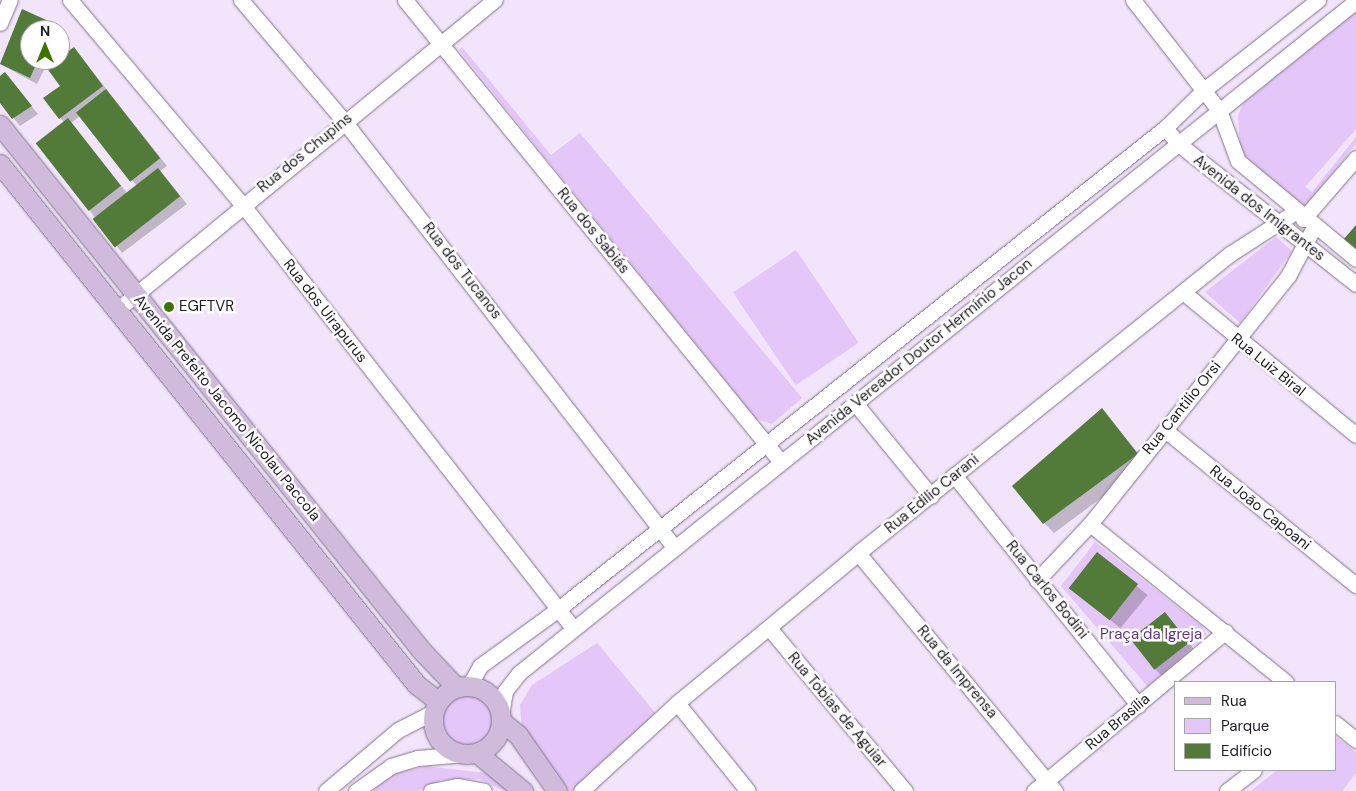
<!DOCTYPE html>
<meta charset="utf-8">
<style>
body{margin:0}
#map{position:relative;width:1356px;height:791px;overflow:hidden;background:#f1e4fb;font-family:"DM Sans",sans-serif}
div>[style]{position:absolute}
.green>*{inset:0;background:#e4c6f9;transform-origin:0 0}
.round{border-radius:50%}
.shadow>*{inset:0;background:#0003;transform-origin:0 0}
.building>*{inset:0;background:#527a38;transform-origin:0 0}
.roads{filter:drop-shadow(0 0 1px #807489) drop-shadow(0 0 1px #807489)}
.minor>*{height:15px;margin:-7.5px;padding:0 7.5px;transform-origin:7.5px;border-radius:7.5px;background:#fff}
.major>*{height:19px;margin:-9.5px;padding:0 9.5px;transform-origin:9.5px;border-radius:9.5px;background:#d0bbdd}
.major>.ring{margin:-9.5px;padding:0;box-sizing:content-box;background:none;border:19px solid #d0bbdd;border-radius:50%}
.dots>*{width:14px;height:14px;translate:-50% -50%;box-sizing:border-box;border:2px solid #fff;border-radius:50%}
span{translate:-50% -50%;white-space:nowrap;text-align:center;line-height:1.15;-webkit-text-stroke:5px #fff;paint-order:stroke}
.street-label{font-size:15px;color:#201b23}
.poi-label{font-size:15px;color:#201b23}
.left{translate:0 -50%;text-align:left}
.park-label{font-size:15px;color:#673485}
.legend{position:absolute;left:1174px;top:681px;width:162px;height:90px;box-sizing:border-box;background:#fff;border:1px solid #a6a4a7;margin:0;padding:6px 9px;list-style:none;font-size:15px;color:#201b23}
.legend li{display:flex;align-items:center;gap:10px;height:25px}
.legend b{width:25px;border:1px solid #a6a4a7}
.north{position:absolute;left:20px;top:20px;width:50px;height:50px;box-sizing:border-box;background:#fff;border:1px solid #a6a4a7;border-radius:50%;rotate:0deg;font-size:14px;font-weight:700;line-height:20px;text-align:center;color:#201b23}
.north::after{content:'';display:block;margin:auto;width:18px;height:22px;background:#3c7403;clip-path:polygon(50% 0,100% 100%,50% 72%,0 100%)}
</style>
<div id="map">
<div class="green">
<i style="clip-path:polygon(1356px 7px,1356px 129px,1305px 187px,1312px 192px,1356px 137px,1356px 144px,1305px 207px,1250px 163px,1240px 149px,1238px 115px,1245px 100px)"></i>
<i style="clip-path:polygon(462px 47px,551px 155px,580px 133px,802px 398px,772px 424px,755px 418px,459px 50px)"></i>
<i style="clip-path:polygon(1276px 237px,1292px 251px,1240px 323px,1205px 292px)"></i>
<i style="left:796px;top:250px;width:112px;height:76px;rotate:56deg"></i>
<i style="clip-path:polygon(1095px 542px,1202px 626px,1206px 634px,1148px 687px,1061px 586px)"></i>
<i style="clip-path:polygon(597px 643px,657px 715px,576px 791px,564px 791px,522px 731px,520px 705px,532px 685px)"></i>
<i class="round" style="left:438px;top:693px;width:54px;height:54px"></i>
<i style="clip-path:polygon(1335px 736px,1356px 752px,1356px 773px,1342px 791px,1251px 791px,1277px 770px,1335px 770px)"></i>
<i style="clip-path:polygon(427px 766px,493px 774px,518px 791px,504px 791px,479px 779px,442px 780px,418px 791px,373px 791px,393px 774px)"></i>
</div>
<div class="shadow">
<i style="clip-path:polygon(22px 10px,59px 30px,30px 30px,30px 60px,49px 60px,37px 84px,0 64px)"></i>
<i style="clip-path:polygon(evenodd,74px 48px,167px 166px,160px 171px,187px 204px,122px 253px,38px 143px,64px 122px,60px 118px,62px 86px,74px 48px,80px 116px,137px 186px,127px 193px,71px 123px,80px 116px)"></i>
<i style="clip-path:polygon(5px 74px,38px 114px,20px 126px,0 101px,0 77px)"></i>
<i style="clip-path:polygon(1102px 410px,1147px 464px,1054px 533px,1044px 523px)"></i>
<i style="left:1097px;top:554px;width:65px;height:43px;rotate:39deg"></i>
<i style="clip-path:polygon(1164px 613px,1198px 654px,1165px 679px,1155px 669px)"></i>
</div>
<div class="building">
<i style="clip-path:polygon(22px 9px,55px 24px,52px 30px,30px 30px,30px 60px,38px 60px,30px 78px,0 64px)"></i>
<i style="clip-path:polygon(74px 47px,103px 86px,59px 119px,43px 98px,60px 86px,46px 67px)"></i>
<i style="clip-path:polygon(5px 72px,32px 106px,12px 119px,0 103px,0 76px)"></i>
<i style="left:106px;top:89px;width:88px;height:38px;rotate:52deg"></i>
<i style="left:68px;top:118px;width:86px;height:41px;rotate:52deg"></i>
<i style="left:158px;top:168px;width:36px;height:83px;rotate:52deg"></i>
<i style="clip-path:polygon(1356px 225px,1356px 250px,1343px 240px)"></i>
<i style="clip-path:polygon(1102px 408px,1138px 454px,1043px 524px,1012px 486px)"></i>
<i style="left:1097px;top:552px;width:52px;height:46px;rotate:38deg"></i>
<i style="left:1165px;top:612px;width:39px;height:44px;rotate:52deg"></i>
</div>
<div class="roads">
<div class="minor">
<i style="left:70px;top:0;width:267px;rotate:49.9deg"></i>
<i style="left:242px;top:204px;width:538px;rotate:52.02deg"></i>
<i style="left:241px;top:0;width:159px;rotate:49.6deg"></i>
<i style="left:344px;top:121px;width:540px;rotate:52.22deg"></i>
<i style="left:405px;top:0;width:596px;rotate:50.86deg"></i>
<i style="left:1133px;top:0;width:140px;rotate:52deg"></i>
<i style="left:1219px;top:110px;width:54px;rotate:69.6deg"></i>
<i style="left:1238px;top:161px;width:153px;rotate:39.7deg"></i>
<i style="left:0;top:23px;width:25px;rotate:-67deg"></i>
<i style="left:1165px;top:128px;width:23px;rotate:49deg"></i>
<i style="left:1180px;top:145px;width:224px;rotate:38.3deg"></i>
<i style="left:1303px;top:219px;width:81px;rotate:-49deg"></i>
<i style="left:1183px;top:292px;width:224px;rotate:39.6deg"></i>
<i style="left:117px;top:310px;width:489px;rotate:-39.4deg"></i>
<i style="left:855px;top:403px;width:120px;rotate:50.7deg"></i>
<i style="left:1165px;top:430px;width:246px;rotate:39.1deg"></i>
<i style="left:954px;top:475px;width:295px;rotate:51.3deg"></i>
<i style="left:1090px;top:524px;width:252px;rotate:38.9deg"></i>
<i style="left:858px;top:553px;width:309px;rotate:50.4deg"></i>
<i style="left:1037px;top:580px;width:77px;rotate:-46.6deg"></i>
<i style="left:1090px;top:524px;width:317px;rotate:-51.4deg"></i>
<i style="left:1288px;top:276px;width:55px;rotate:-62deg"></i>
<i style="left:770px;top:629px;width:211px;rotate:50.2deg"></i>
<i style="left:469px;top:686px;width:23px;rotate:-61deg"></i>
<i style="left:480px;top:666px;width:95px;rotate:-36deg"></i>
<i style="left:557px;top:610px;width:776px;rotate:-38.41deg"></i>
<i style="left:1165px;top:128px;width:56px;rotate:-44.3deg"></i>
<i style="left:1205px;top:89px;width:144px;rotate:-38.2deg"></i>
<i style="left:677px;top:703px;width:113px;rotate:51.1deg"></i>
<i style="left:501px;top:716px;width:25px;rotate:-81deg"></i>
<i style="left:505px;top:691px;width:23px;rotate:-52deg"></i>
<i style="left:519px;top:673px;width:1073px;rotate:-38.76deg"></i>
<i style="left:1335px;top:723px;width:27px;rotate:39deg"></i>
<i style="left:326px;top:791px;width:94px;rotate:-40.3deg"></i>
<i style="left:398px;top:730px;width:39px;rotate:-27deg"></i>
<i style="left:356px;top:791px;width:43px;rotate:-35.5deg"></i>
<i style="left:391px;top:766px;width:28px;rotate:-17deg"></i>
<i style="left:418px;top:758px;width:47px;rotate:-4.9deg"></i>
<i style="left:431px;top:791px;width:26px;rotate:-11deg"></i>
<i style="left:457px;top:786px;width:27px;rotate:10deg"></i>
<i style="left:581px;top:791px;width:130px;rotate:-42.5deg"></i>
<i style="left:677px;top:703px;width:235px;rotate:-39.6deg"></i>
<i style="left:858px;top:553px;width:477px;rotate:-38.8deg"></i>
<i style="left:1230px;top:254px;width:77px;rotate:-32.9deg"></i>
<i style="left:1034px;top:791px;width:249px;rotate:-39.8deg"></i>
<i style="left:1227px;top:791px;width:34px;rotate:-38deg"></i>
</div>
<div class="major">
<i style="left:0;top:125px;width:673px;rotate:51.27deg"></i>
<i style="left:421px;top:650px;width:52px;rotate:46.5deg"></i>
<i style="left:0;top:164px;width:667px;rotate:51.33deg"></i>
<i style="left:417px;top:685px;width:26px;rotate:37deg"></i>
<i class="ring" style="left:433px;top:686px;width:49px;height:49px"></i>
<i style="left:501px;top:721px;width:22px;rotate:39deg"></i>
<i style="left:518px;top:735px;width:68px;rotate:55.1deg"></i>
<i style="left:477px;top:753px;width:60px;rotate:39.6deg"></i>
</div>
</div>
<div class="dots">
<i style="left:169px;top:307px;background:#3c7403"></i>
</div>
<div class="street-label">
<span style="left:305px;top:153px;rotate:-39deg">Rua dos Chupins</span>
<span style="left:1259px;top:208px;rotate:38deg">Avenida dos Imigrantes</span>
<span style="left:593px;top:231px;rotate:51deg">Rua dos Sabiás</span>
<span style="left:462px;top:271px;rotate:52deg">Rua dos Tucanos</span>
<span style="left:325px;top:311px;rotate:52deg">Rua dos Uirapurus</span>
<span style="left:919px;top:352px;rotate:-39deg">Avenida Vereador Doutor Hermínio Jacon</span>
<span style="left:1268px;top:365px;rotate:39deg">Rua Luiz Biral</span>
<span style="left:227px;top:408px;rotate:51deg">Avenida Prefeito Jacomo Nicolau Paccola</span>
<span style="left:1182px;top:408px;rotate:-51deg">Rua Cantilio Orsi</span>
<span style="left:932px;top:494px;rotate:-39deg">Rua Edilio Carani</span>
<span style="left:1260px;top:508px;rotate:39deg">Rua João Capoani</span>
<span style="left:1047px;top:590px;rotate:51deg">Rua Carlos Bodini</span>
<span style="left:957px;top:672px;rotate:50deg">Rua da Imprensa</span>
<span style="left:837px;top:710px;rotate:50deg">Rua Tobias de Aguiar</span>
<span style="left:1118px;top:722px;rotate:-40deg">Rua Brasília</span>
</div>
<div class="poi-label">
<span class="left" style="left:179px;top:307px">EGFTVR</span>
</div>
<div class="park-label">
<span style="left:1151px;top:635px">Praça da Igreja</span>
</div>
<ul class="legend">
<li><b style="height:6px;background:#d0bbdd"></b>Rua</li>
<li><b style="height:14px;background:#e4c6f9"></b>Parque</li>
<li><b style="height:14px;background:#527a38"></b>Edifício</li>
</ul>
<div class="north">N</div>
</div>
